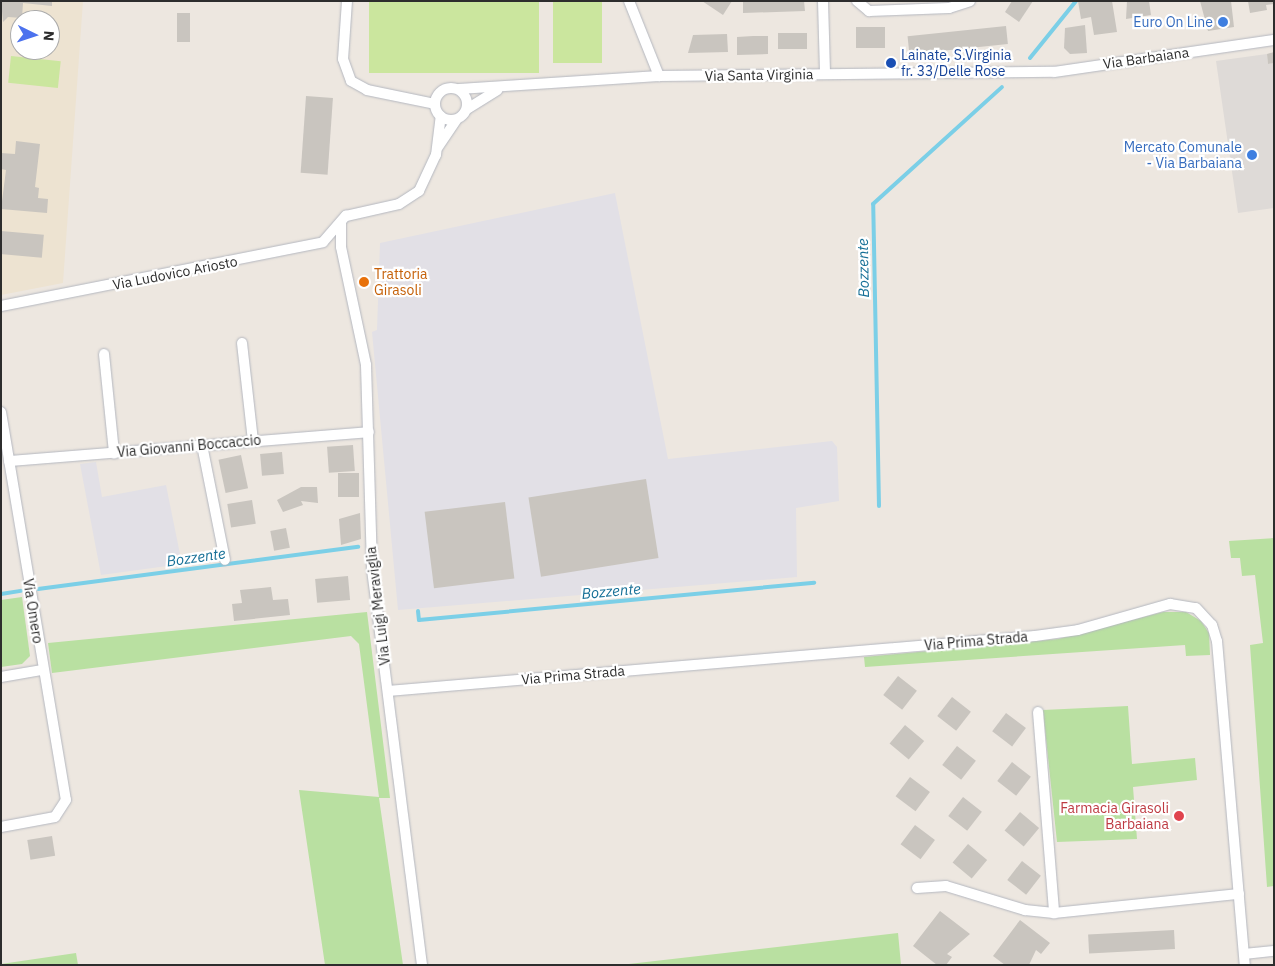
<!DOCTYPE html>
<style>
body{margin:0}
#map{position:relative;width:1275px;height:966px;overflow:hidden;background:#ede7e0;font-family:"IBM Plex Sans",sans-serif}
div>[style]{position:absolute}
.industrial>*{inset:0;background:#e2e0e6}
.education>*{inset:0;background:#ede3d1}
.green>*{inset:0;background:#b9e0a1}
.pitch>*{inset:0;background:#cbe69e;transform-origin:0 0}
.plaza>*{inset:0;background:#dedad7}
.stream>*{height:4px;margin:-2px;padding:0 2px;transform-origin:2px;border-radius:2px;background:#7bcfe7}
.building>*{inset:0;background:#c9c5bf;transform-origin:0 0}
.roads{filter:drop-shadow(0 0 1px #b4b7bf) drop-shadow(0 0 1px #b4b7bf)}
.minor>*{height:10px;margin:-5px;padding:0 5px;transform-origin:5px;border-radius:5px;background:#fff}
.minor>.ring{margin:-5px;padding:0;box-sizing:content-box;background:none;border:10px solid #fff;border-radius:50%}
.dots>*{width:14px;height:14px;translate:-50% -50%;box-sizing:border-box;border:2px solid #fff;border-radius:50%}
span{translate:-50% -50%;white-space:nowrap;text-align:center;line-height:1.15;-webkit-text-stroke:4.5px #fff;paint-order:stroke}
.shop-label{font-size:14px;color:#366cbe}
.right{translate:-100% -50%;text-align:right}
.transit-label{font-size:14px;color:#164399}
.left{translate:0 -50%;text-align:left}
.street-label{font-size:14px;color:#2d2d2d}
.food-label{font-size:14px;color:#c56008}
.health-label{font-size:14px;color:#be3a42}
.water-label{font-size:15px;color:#177097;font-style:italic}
.frame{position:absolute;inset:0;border:2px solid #2d2d2d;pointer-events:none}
.north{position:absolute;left:10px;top:10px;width:50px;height:50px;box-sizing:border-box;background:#fff;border:1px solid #ababab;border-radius:50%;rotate:94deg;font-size:14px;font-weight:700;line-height:20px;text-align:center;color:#2d2d2d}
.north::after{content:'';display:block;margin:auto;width:18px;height:22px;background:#4c72ee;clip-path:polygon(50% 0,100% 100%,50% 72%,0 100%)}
</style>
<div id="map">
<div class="industrial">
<i style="clip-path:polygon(615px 193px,668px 459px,832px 441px,837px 447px,839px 501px,796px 508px,797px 577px,398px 610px,372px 332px,377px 330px,380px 243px)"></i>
<i style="clip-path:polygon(96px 462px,102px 497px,166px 485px,182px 564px,101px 575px,80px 464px)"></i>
</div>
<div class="education">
<i style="clip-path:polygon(evenodd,1px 1px,83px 1px,63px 283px,1px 295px,1px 1px,20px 20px,50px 20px,50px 50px,20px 50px,20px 20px)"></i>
</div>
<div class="green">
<i style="clip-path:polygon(1274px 538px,1274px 886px,1267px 887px,1250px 645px,1263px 643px,1255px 575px,1242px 576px,1240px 558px,1231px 558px,1229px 541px)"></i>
<i style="clip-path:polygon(22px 597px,30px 656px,22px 664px,1px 667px,1px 600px)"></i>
<i style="clip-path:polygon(367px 612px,390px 798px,379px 798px,403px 965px,325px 965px,299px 790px,379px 797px,359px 644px,351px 636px,52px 673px,48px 643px)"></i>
<i style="clip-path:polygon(1163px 612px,1186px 612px,1201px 621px,1209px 633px,1210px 655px,1186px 656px,1185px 645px,865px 667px,864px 657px,1058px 639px)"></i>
<i style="clip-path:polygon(1128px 706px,1132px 764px,1195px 758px,1197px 780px,1133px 787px,1137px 839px,1057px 842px,1043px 710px)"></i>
<i style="clip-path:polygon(898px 933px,901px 965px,620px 965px)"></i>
<i style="clip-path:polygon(76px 953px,78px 965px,1px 965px,1px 964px)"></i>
</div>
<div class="pitch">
<i style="left:369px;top:1px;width:170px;height:72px"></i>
<i style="left:553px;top:1px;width:49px;height:62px"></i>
<i style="left:11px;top:56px;width:50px;height:27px;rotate:6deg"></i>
</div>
<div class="plaza">
<i style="clip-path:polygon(1267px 54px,1268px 64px,1274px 63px,1274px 208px,1238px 213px,1216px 61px)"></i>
</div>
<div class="stream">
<i style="left:1030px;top:58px;width:73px;rotate:-51.1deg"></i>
<i style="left:879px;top:506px;width:302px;rotate:-91.1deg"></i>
<i style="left:873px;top:204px;width:174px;rotate:-42.2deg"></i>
<i style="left:38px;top:589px;width:323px;rotate:-7.5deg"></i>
<i style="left:1px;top:594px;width:20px;rotate:-9deg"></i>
<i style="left:418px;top:611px;width:9px;rotate:84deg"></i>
<i style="left:419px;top:620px;width:397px;rotate:-5.4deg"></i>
</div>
<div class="building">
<i style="clip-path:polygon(1px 1px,52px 1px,52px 6px,23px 3px,22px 18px,8px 17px,3px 22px)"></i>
<i style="clip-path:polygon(702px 1px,732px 1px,723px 15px)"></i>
<i style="clip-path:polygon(743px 1px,804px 1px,805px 11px,743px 13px)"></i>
<i style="clip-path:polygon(1012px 1px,1033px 1px,1019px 22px,1005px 12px)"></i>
<i style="clip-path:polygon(1078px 1px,1112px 1px,1117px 32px,1094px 35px,1091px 17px,1081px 19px)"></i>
<i style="clip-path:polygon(1127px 1px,1149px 1px,1151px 15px,1126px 19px)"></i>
<i style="clip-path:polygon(1200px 1px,1231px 1px,1234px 27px,1208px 31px)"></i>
<i style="clip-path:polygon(1248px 1px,1274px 1px,1274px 4px,1266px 5px,1267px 10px,1250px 13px)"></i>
<i style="left:177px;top:13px;width:13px;height:29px"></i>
<i style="clip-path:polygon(1085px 25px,1087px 53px,1070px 54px,1064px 48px,1065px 28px)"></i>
<i style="left:1006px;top:26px;width:18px;height:99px;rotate:84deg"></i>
<i style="left:856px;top:27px;width:29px;height:21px"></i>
<i style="left:807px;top:33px;width:16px;height:29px;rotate:90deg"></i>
<i style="clip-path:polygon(727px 34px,728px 52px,688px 53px,693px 35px)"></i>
<i style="clip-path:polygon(753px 36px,768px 36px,768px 54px,737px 55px,737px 37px)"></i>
<i style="clip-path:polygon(1274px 52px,1274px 63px,1268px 64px,1267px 54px)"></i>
<i style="left:306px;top:96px;width:27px;height:77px;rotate:4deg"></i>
<i style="clip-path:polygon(16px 141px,40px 144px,35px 187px,39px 188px,38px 198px,48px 199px,47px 213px,1px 209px,6px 170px,1px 169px,1px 153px,15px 154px)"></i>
<i style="left:1px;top:231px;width:43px;height:23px;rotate:5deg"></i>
<i style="left:353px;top:445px;width:26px;height:26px;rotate:86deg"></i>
<i style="left:282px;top:452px;width:22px;height:22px;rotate:85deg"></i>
<i style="left:241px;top:455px;width:34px;height:23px;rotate:78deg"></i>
<i style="left:359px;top:473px;width:24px;height:21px;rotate:90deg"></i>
<i style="left:646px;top:479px;width:80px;height:119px;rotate:81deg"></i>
<i style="clip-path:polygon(301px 487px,317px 487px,318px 503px,301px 501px,303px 505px,283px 512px,277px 500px)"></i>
<i style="left:252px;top:500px;width:24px;height:25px;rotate:81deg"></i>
<i style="left:505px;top:502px;width:77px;height:81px;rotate:83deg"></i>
<i style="clip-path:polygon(360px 513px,361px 539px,341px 545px,339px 519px)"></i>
<i style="left:286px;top:528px;width:20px;height:16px;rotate:79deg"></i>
<i style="left:348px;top:576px;width:24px;height:33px;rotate:85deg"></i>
<i style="clip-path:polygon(271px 587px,273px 600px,288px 599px,290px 615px,234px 621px,232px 604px,242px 603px,240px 590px)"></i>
<i style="left:898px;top:676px;width:24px;height:24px;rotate:38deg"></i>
<i style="left:952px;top:697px;width:24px;height:24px;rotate:38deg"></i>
<i style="left:1006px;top:713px;width:25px;height:23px;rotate:37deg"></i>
<i style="left:905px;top:725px;width:25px;height:24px;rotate:40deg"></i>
<i style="left:957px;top:746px;width:24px;height:24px;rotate:38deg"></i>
<i style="left:1012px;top:762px;width:24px;height:24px;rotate:38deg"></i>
<i style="left:910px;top:777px;width:25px;height:24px;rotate:37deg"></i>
<i style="left:963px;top:797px;width:24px;height:24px;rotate:38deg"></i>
<i style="left:1020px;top:812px;width:25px;height:24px;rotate:40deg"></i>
<i style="left:915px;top:825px;width:25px;height:24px;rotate:37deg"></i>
<i style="left:52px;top:836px;width:20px;height:25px;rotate:81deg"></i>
<i style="left:968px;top:844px;width:25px;height:24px;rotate:40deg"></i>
<i style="left:1022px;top:861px;width:24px;height:24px;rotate:38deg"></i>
<i style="clip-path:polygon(940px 911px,970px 934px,947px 954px,952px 957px,946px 965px,937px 965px,913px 946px)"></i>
<i style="clip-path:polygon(1020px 920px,1050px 943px,1041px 954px,1036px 950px,1029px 965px,1005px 965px,993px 956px)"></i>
<i style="left:1174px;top:930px;width:19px;height:86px;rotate:87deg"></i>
</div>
<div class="roads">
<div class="minor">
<i style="left:347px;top:1px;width:58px;rotate:93.9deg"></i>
<i style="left:343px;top:59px;width:23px;rotate:70deg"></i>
<i style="left:351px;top:81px;width:18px;rotate:29deg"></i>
<i style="left:367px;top:90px;width:69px;rotate:11.6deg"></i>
<i style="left:629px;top:1px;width:81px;rotate:68.2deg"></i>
<i style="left:823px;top:1px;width:73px;rotate:88.4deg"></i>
<i style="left:857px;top:1px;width:16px;rotate:40deg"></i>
<i style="left:869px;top:11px;width:80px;rotate:-2.1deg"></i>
<i style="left:949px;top:8px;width:22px;rotate:-18deg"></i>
<i class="ring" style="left:435px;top:88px;width:22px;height:22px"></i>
<i style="left:459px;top:89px;width:200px;rotate:-3.7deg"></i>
<i style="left:659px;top:76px;width:395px;rotate:-0.6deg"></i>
<i style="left:1054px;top:72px;width:222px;rotate:-8.3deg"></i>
<i style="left:467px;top:109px;width:36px;rotate:-32deg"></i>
<i style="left:438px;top:147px;width:32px;rotate:-56deg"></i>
<i style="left:341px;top:223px;width:24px;rotate:90deg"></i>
<i style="left:341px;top:247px;width:121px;rotate:78deg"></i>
<i style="left:366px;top:365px;width:204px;rotate:88.3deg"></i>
<i style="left:372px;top:569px;width:399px;rotate:82.8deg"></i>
<i style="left:1px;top:306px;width:328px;rotate:-11.2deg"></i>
<i style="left:323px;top:242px;width:35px;rotate:-49deg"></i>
<i style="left:346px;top:216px;width:54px;rotate:-12.8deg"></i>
<i style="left:399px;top:204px;width:24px;rotate:-33deg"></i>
<i style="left:419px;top:191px;width:40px;rotate:-65deg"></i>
<i style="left:436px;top:155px;width:39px;rotate:-83deg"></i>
<i style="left:242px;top:343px;width:99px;rotate:83.6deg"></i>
<i style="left:104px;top:354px;width:100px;rotate:84.2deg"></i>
<i style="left:1px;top:412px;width:393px;rotate:80.5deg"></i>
<i style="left:66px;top:800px;width:20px;rotate:123deg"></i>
<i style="left:55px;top:817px;width:55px;rotate:169.5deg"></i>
<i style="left:202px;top:445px;width:117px;rotate:78.7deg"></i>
<i style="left:9px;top:461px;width:361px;rotate:-4.6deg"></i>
<i style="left:1px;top:677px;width:42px;rotate:-9.7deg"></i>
<i style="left:388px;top:691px;width:649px;rotate:-4.86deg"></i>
<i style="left:1035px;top:636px;width:43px;rotate:-7.9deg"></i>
<i style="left:1078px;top:630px;width:96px;rotate:-15.8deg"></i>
<i style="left:1170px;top:604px;width:26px;rotate:9deg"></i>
<i style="left:1196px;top:608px;width:23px;rotate:47deg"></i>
<i style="left:1212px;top:625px;width:17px;rotate:73deg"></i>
<i style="left:1217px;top:641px;width:325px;rotate:85.1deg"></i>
<i style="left:1038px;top:712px;width:202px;rotate:85.4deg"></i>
<i style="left:917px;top:888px;width:29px;rotate:-4deg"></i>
<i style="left:946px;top:886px;width:83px;rotate:16.9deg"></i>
<i style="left:1025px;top:910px;width:29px;rotate:6deg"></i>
<i style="left:1054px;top:913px;width:186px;rotate:-5.9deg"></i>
<i style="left:1244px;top:954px;width:30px;rotate:-6deg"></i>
</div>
</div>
<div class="dots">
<i style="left:1223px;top:22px;background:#3f7fe0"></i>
<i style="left:891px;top:63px;background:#1a4fb4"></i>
<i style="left:1252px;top:155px;background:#3f7fe0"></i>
<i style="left:364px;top:282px;background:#e8710a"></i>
<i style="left:1179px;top:816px;background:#e0444e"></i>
</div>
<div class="shop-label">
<span class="right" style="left:1213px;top:22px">Euro On Line</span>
<span class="right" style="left:1242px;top:155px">Mercato Comunale<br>- Via Barbaiana</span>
</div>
<div class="transit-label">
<span class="left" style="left:901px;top:63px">Lainate, S.Virginia<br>fr. 33/Delle Rose</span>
</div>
<div class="street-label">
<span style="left:1146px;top:58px;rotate:-8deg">Via Barbaiana</span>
<span style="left:759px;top:75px;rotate:-1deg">Via Santa Virginia</span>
<span style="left:175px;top:273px;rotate:-11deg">Via Ludovico Ariosto</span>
<span style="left:189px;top:446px;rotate:-5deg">Via Giovanni Boccaccio</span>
<span style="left:378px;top:606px;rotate:-97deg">Via Luigi Meraviglia</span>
<span style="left:33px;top:611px;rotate:81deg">Via Omero</span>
<span style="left:976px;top:641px;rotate:-5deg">Via Prima Strada</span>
<span style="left:573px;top:675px;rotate:-5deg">Via Prima Strada</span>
</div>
<div class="food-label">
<span class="left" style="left:374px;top:282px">Trattoria<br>Girasoli</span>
</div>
<div class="health-label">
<span class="right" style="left:1169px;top:816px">Farmacia Girasoli<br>Barbaiana</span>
</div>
<div class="water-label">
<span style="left:863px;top:268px;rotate:-91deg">Bozzente</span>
<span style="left:196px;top:557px;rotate:-8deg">Bozzente</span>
<span style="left:611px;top:591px;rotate:-5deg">Bozzente</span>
</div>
<div class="frame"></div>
<div class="north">N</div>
</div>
